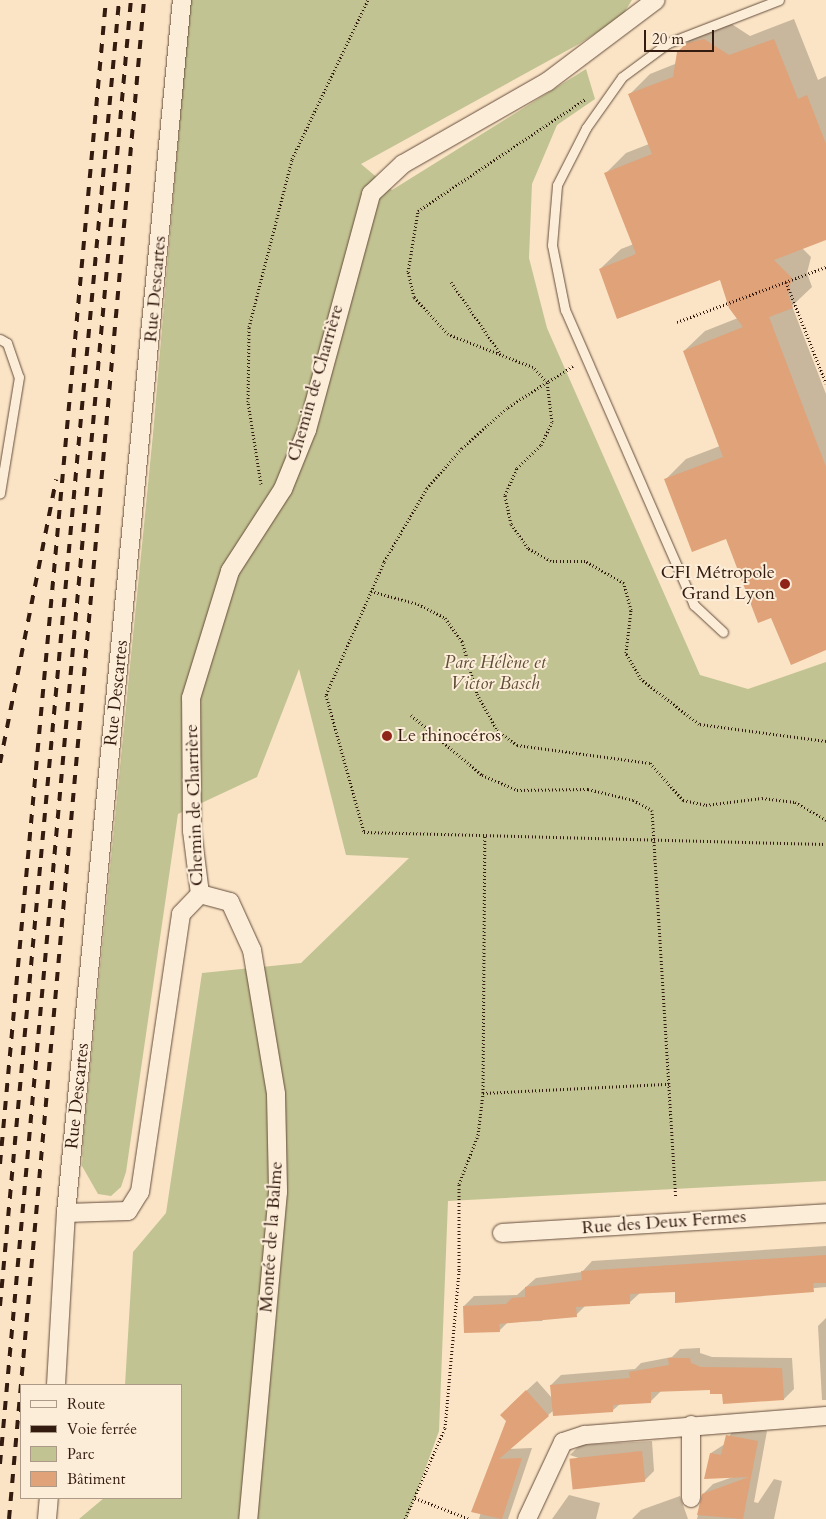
<!DOCTYPE html>
<meta charset="utf-8">
<style>
body{margin:0}
#map{position:relative;width:826px;height:1519px;overflow:hidden;background:#fae4c5;font-family:Cardo,serif}
div>[style]{position:absolute}
.green>*{inset:0;background:#c2c392}
.shadow>*{inset:0;background:#0003}
.building>*{inset:0;background:#dfa279;transform-origin:0 0}
.path>*{height:3px;margin-top:-1.5px;transform-origin:0;background:repeating-linear-gradient(90deg,#341b0f 0 1px,transparent 0 3.5px)}
.roads{filter:drop-shadow(0 0 1px #664d3c) drop-shadow(0 0 1px #664d3c)}
.lane>*{height:9px;margin:-4.5px;padding:0 4.5px;transform-origin:4.5px;border-radius:4.5px;background:#fcedd9}
.street>*{height:18px;margin:-9px;padding:0 9px;transform-origin:9px;border-radius:9px;background:#fcedd9}
.rail>*{height:4px;margin-top:-2px;transform-origin:0;background:repeating-linear-gradient(90deg,#341b0f 0 9px,transparent 0 18px)}
.dots>*{width:14px;height:14px;translate:-50% -50%;box-sizing:border-box;border:2px solid #fcedd9;border-radius:50%}
span{translate:-50% -50%;white-space:nowrap;text-align:center;line-height:1.15;-webkit-text-stroke:4px #fcedd9;paint-order:stroke}
.street-label{font-size:18px;color:#341b0f}
.poi-label{font-size:18px;color:#341b0f}
.right{translate:-100% -50%;text-align:right}
.left{translate:0 -50%;text-align:left}
.park-label{font-size:18px;color:#5f4d36;font-style:italic}
.legend{position:absolute;left:20px;top:1384px;width:162px;height:115px;box-sizing:border-box;background:#fcedd9;border:1px solid #ac9988;margin:0;padding:6px 9px;list-style:none;font-size:15px;color:#341b0f}
.legend li{display:flex;align-items:center;gap:10px;height:25px}
.legend b{width:25px;border:1px solid #ac9988}
.scale{position:absolute;left:644px;top:30px;width:70px;height:22px;box-sizing:border-box;border:2px solid #341b0f;border-top:0;padding-left:6px;font-size:15px;line-height:18px;white-space:nowrap;color:#341b0f;-webkit-text-stroke:4px #fcedd9;paint-order:stroke}
</style>
<div id="map">
<div class="green">
<i style="clip-path:polygon(190px 0,632px 0,622px 16px,579px 44px,361px 164px,392px 190px,586px 69px,595px 99px,557px 125px,532px 184px,529px 258px,547px 328px,700px 675px,748px 689px,826px 662px,826px 1181px,448px 1201px,439px 1431px,407px 1519px,79px 1519px,104px 1498px,181px 1498px,181px 1385px,125px 1385px,133px 1252px,166px 1213px,202px 973px,301px 963px,409px 858px,346px 855px,299px 669px,257px 777px,178px 814px,126px 1172px,121px 1187px,111px 1196px,98px 1194px,82px 1166px,83px 1141px,153px 434px)"></i>
</div>
<div class="shadow">
<i style="clip-path:polygon(724px 19px,750px 36px,794px 19px,818px 80px,826px 76px,826px 239px,802px 248px,811px 257px,807px 273px,812px 287px,792px 306px,826px 394px,826px 649px,772px 616px,727px 537px,666px 479px,686px 459px,720px 446px,684px 351px,705px 331px,738px 318px,721px 279px,600px 269px,621px 249px,634px 244px,606px 173px,626px 153px,649px 144px,630px 94px,650px 74px,675px 64px,684px 46px,704px 25px)"></i>
<i style="clip-path:polygon(826px 1246px,826px 1287px,676px 1301px,676px 1291px,640px 1293px,630px 1302px,586px 1305px,576px 1315px,546px 1316px,542px 1321px,508px 1322px,499px 1331px,464px 1306px,474px 1296px,517px 1295px,536px 1278px,582px 1272px,592px 1261px)"></i>
<i style="clip-path:polygon(826px 1318px,826px 1400px,822px 1400px,818px 1326px)"></i>
<i style="clip-path:polygon(700px 1348px,700px 1353px,712px 1357px,792px 1358px,794px 1389px,784px 1399px,711px 1388px,661px 1391px,650px 1402px,620px 1404px,612px 1411px,554px 1410px,509px 1449px,532px 1448px,508px 1519px,479px 1519px,512px 1404px,537px 1381px,552px 1398px,551px 1385px,561px 1375px,635px 1369px,641px 1363px,672px 1357px,680px 1349px)"></i>
<i style="clip-path:polygon(736px 1425px,767px 1431px,754px 1502px,758px 1503px,774px 1479px,782px 1481px,774px 1519px,697px 1519px,703px 1494px,713px 1484px,733px 1477px,711px 1453px,725px 1444px)"></i>
<i style="clip-path:polygon(652px 1441px,654px 1471px,644px 1481px,570px 1455px,580px 1445px)"></i>
<i style="clip-path:polygon(569px 1495px,600px 1503px,596px 1519px,552px 1519px)"></i>
<i style="clip-path:polygon(680px 1496px,688px 1519px,632px 1519px,641px 1510px)"></i>
</div>
<div class="building">
<i style="clip-path:polygon(704px 39px,729px 55px,774px 39px,798px 99px,807px 95px,826px 144px,826px 240px,774px 260px,792px 278px,788px 294px,793px 308px,769px 317px,826px 467px,826px 650px,791px 665px,771px 618px,758px 623px,726px 539px,692px 552px,664px 479px,723px 457px,683px 351px,743px 327px,729px 308px,720px 280px,617px 319px,599px 269px,636px 254px,604px 173px,652px 154px,628px 94px,673px 77px,677px 52px,687px 43px)"></i>
<i style="clip-path:polygon(826px 1255px,826px 1283px,813px 1283px,814px 1292px,675px 1303px,675px 1292px,630px 1294px,630px 1304px,576px 1307px,577px 1317px,499px 1324px,500px 1332px,464px 1333px,463px 1306px,506px 1304px,512px 1298px,525px 1297px,525px 1287px,582px 1280px,581px 1271px)"></i>
<i style="clip-path:polygon(668px 1358px,690px 1358px,691px 1363px,701px 1367px,782px 1368px,784px 1400px,723px 1404px,722px 1394px,710px 1394px,710px 1390px,651px 1392px,651px 1403px,613px 1405px,613px 1412px,553px 1416px,550px 1385px,630px 1378px,629px 1372px,669px 1365px)"></i>
<i style="clip-path:polygon(526px 1390px,549px 1416px,499px 1459px,522px 1458px,502px 1519px,471px 1512px,506px 1421px,500px 1415px)"></i>
<i style="clip-path:polygon(726px 1435px,758px 1441px,743px 1519px,697px 1515px,702px 1494px,749px 1477px,704px 1479px,710px 1453px,721px 1455px)"></i>
<i style="left:642px;top:1451px;width:31px;height:73px;rotate:84deg"></i>
</div>
<div class="path">
<i style="left:451px;top:282px;width:86px;rotate:55.4deg"></i>
<i style="left:786px;top:282px;width:109px;rotate:68.4deg"></i>
<i style="left:677px;top:322px;width:159px;rotate:-20.3deg"></i>
<i style="left:573px;top:366px;width:31px;rotate:148deg"></i>
<i style="left:547px;top:382px;width:21px;rotate:-133deg"></i>
<i style="left:533px;top:367px;width:91px;rotate:-158.8deg"></i>
<i style="left:448px;top:334px;width:50px;rotate:-132.6deg"></i>
<i style="left:414px;top:297px;width:26px;rotate:-103deg"></i>
<i style="left:408px;top:272px;width:62px;rotate:-80.7deg"></i>
<i style="left:418px;top:211px;width:201px;rotate:-33.8deg"></i>
<i style="left:261px;top:484px;width:83px;rotate:-99deg"></i>
<i style="left:248px;top:402px;width:75px;rotate:-89.2deg"></i>
<i style="left:249px;top:327px;width:173px;rotate:-75.6deg"></i>
<i style="left:292px;top:159px;width:176px;rotate:-64.5deg"></i>
<i style="left:371px;top:591px;width:49px;rotate:15.5deg"></i>
<i style="left:418px;top:604px;width:30px;rotate:27deg"></i>
<i style="left:445px;top:618px;width:29px;rotate:54deg"></i>
<i style="left:462px;top:641px;width:55px;rotate:74.2deg"></i>
<i style="left:477px;top:694px;width:41px;rotate:60.9deg"></i>
<i style="left:497px;top:730px;width:25px;rotate:37deg"></i>
<i style="left:517px;top:745px;width:134px;rotate:7.7deg"></i>
<i style="left:650px;top:763px;width:50px;rotate:48.3deg"></i>
<i style="left:683px;top:800px;width:24px;rotate:12deg"></i>
<i style="left:706px;top:805px;width:56px;rotate:-7.1deg"></i>
<i style="left:762px;top:798px;width:33px;rotate:7deg"></i>
<i style="left:795px;top:802px;width:36px;rotate:30deg"></i>
<i style="left:411px;top:715px;width:93px;rotate:40.2deg"></i>
<i style="left:482px;top:775px;width:38px;rotate:23deg"></i>
<i style="left:517px;top:790px;width:71px;rotate:-0.8deg"></i>
<i style="left:588px;top:789px;width:46px;rotate:13.7deg"></i>
<i style="left:633px;top:800px;width:21px;rotate:28deg"></i>
<i style="left:652px;top:810px;width:388px;rotate:86.5deg"></i>
<i style="left:826px;top:741px;width:128px;rotate:-172.4deg"></i>
<i style="left:699px;top:724px;width:73px;rotate:-142.2deg"></i>
<i style="left:641px;top:679px;width:30px;rotate:-120deg"></i>
<i style="left:626px;top:653px;width:43px;rotate:-83.4deg"></i>
<i style="left:631px;top:610px;width:28px;rotate:-105deg"></i>
<i style="left:624px;top:583px;width:45px;rotate:-150.6deg"></i>
<i style="left:585px;top:561px;width:34px;rotate:180deg"></i>
<i style="left:551px;top:561px;width:26px;rotate:-151deg"></i>
<i style="left:528px;top:548px;width:29px;rotate:-125deg"></i>
<i style="left:511px;top:524px;width:30px;rotate:-102deg"></i>
<i style="left:505px;top:495px;width:30px;rotate:-66deg"></i>
<i style="left:517px;top:468px;width:33px;rotate:-44deg"></i>
<i style="left:541px;top:445px;width:25px;rotate:-64deg"></i>
<i style="left:552px;top:422px;width:40px;rotate:-97.1deg"></i>
<i style="left:547px;top:382px;width:48px;rotate:147deg"></i>
<i style="left:507px;top:408px;width:60px;rotate:138.4deg"></i>
<i style="left:462px;top:448px;width:53px;rotate:131.2deg"></i>
<i style="left:427px;top:488px;width:86px;rotate:120.2deg"></i>
<i style="left:384px;top:562px;width:145px;rotate:113.6deg"></i>
<i style="left:326px;top:695px;width:142px;rotate:74.5deg"></i>
<i style="left:364px;top:832px;width:462px;rotate:1.5deg"></i>
<i style="left:483px;top:1093px;width:187px;rotate:-2.8deg"></i>
<i style="left:415px;top:1498px;width:59px;rotate:20.9deg"></i>
<i style="left:405px;top:1519px;width:99px;rotate:-66.3deg"></i>
<i style="left:445px;top:1428px;width:159px;rotate:-84.9deg"></i>
<i style="left:459px;top:1270px;width:86px;rotate:-90deg"></i>
<i style="left:459px;top:1184px;width:53px;rotate:-68.8deg"></i>
<i style="left:478px;top:1135px;width:42px;rotate:-83.2deg"></i>
<i style="left:483px;top:1093px;width:258px;rotate:-89.6deg"></i>
</div>
<div class="roads">
<div class="lane">
<i style="left:0;top:339px;width:8px;rotate:30deg"></i>
<i style="left:7px;top:343px;width:36px;rotate:71deg"></i>
<i style="left:19px;top:377px;width:118px;rotate:99.3deg"></i>
<i style="left:723px;top:632px;width:40px;rotate:-137deg"></i>
<i style="left:694px;top:605px;width:322px;rotate:-113.6deg"></i>
<i style="left:565px;top:310px;width:66px;rotate:-101.3deg"></i>
<i style="left:552px;top:245px;width:60px;rotate:-85.2deg"></i>
<i style="left:557px;top:185px;width:64px;rotate:-63deg"></i>
<i style="left:586px;top:128px;width:62px;rotate:-54.8deg"></i>
<i style="left:622px;top:77px;width:57px;rotate:-36.5deg"></i>
<i style="left:668px;top:43px;width:119px;rotate:-21.2deg"></i>
</div>
<div class="street">
<i style="left:200px;top:894px;width:64px;rotate:-97.2deg"></i>
<i style="left:192px;top:831px;width:133px;rotate:-90.4deg"></i>
<i style="left:191px;top:698px;width:133px;rotate:-72.9deg"></i>
<i style="left:230px;top:571px;width:98px;rotate:-57.1deg"></i>
<i style="left:283px;top:489px;width:64px;rotate:-67.9deg"></i>
<i style="left:307px;top:430px;width:245px;rotate:-74.8deg"></i>
<i style="left:371px;top:194px;width:44px;rotate:-43.2deg"></i>
<i style="left:403px;top:164px;width:166px;rotate:-29.7deg"></i>
<i style="left:547px;top:82px;width:136px;rotate:-37deg"></i>
<i style="left:200px;top:894px;width:31px;rotate:15deg"></i>
<i style="left:230px;top:902px;width:53px;rotate:65.4deg"></i>
<i style="left:252px;top:950px;width:146px;rotate:80.5deg"></i>
<i style="left:276px;top:1094px;width:98px;rotate:88.8deg"></i>
<i style="left:278px;top:1192px;width:328px;rotate:95.2deg"></i>
<i style="left:66px;top:1213px;width:62px;rotate:-1.8deg"></i>
<i style="left:128px;top:1211px;width:22px;rotate:-58deg"></i>
<i style="left:140px;top:1192px;width:281px;rotate:-81.6deg"></i>
<i style="left:181px;top:914px;width:28px;rotate:-46deg"></i>
<i style="left:502px;top:1233px;width:325px;rotate:-3.5deg"></i>
<i style="left:56px;top:1385px;width:172px;rotate:-86.7deg"></i>
<i style="left:66px;top:1213px;width:1219px;rotate:-84.54deg"></i>
<i style="left:691px;top:1425px;width:73px;rotate:90deg"></i>
<i style="left:47px;top:1519px;width:21px;rotate:-85deg"></i>
<i style="left:527px;top:1519px;width:85px;rotate:-64.9deg"></i>
<i style="left:563px;top:1442px;width:23px;rotate:-18deg"></i>
<i style="left:585px;top:1435px;width:242px;rotate:-4.5deg"></i>
</div>
</div>
<div class="rail">
<i style="left:0;top:763px;width:289px;rotate:-78.8deg"></i>
<i style="left:0;top:1164px;width:1169px;rotate:-84.8deg"></i>
<i style="left:0;top:1306px;width:1311px;rotate:-84.79deg"></i>
<i style="left:0;top:1464px;width:1470px;rotate:-84.89deg"></i>
<i style="left:9px;top:1519px;width:1525px;rotate:-84.92deg"></i>
</div>
<div class="dots">
<i style="left:785px;top:584px;background:#8f2418"></i>
<i style="left:387px;top:736px;background:#8f2418"></i>
</div>
<div class="street-label">
<span style="left:156px;top:289px;rotate:-85deg">Rue Descartes</span>
<span style="left:316px;top:383px;rotate:-74deg">Chemin de Charrière</span>
<span style="left:117px;top:693px;rotate:-84deg">Rue Descartes</span>
<span style="left:195px;top:805px;rotate:-92deg">Chemin de Charrière</span>
<span style="left:78px;top:1096px;rotate:-84deg">Rue Descartes</span>
<span style="left:664px;top:1223px;rotate:-4deg">Rue des Deux Fermes</span>
<span style="left:272px;top:1237px;rotate:-86deg">Montée de la Balme</span>
</div>
<div class="poi-label">
<span class="right" style="left:775px;top:584px">CFI Métropole<br>Grand Lyon</span>
<span class="left" style="left:397px;top:736px">Le rhinocéros</span>
</div>
<div class="park-label">
<span style="left:495px;top:674px">Parc Hélène et<br>Victor Basch</span>
</div>
<ul class="legend">
<li><b style="height:6px;background:#fcedd9"></b>Route</li>
<li><b style="height:6px;background:#341b0f"></b>Voie ferrée</li>
<li><b style="height:14px;background:#c2c392"></b>Parc</li>
<li><b style="height:14px;background:#dfa279"></b>Bâtiment</li>
</ul>
<div class="scale">20 m</div>
</div>
